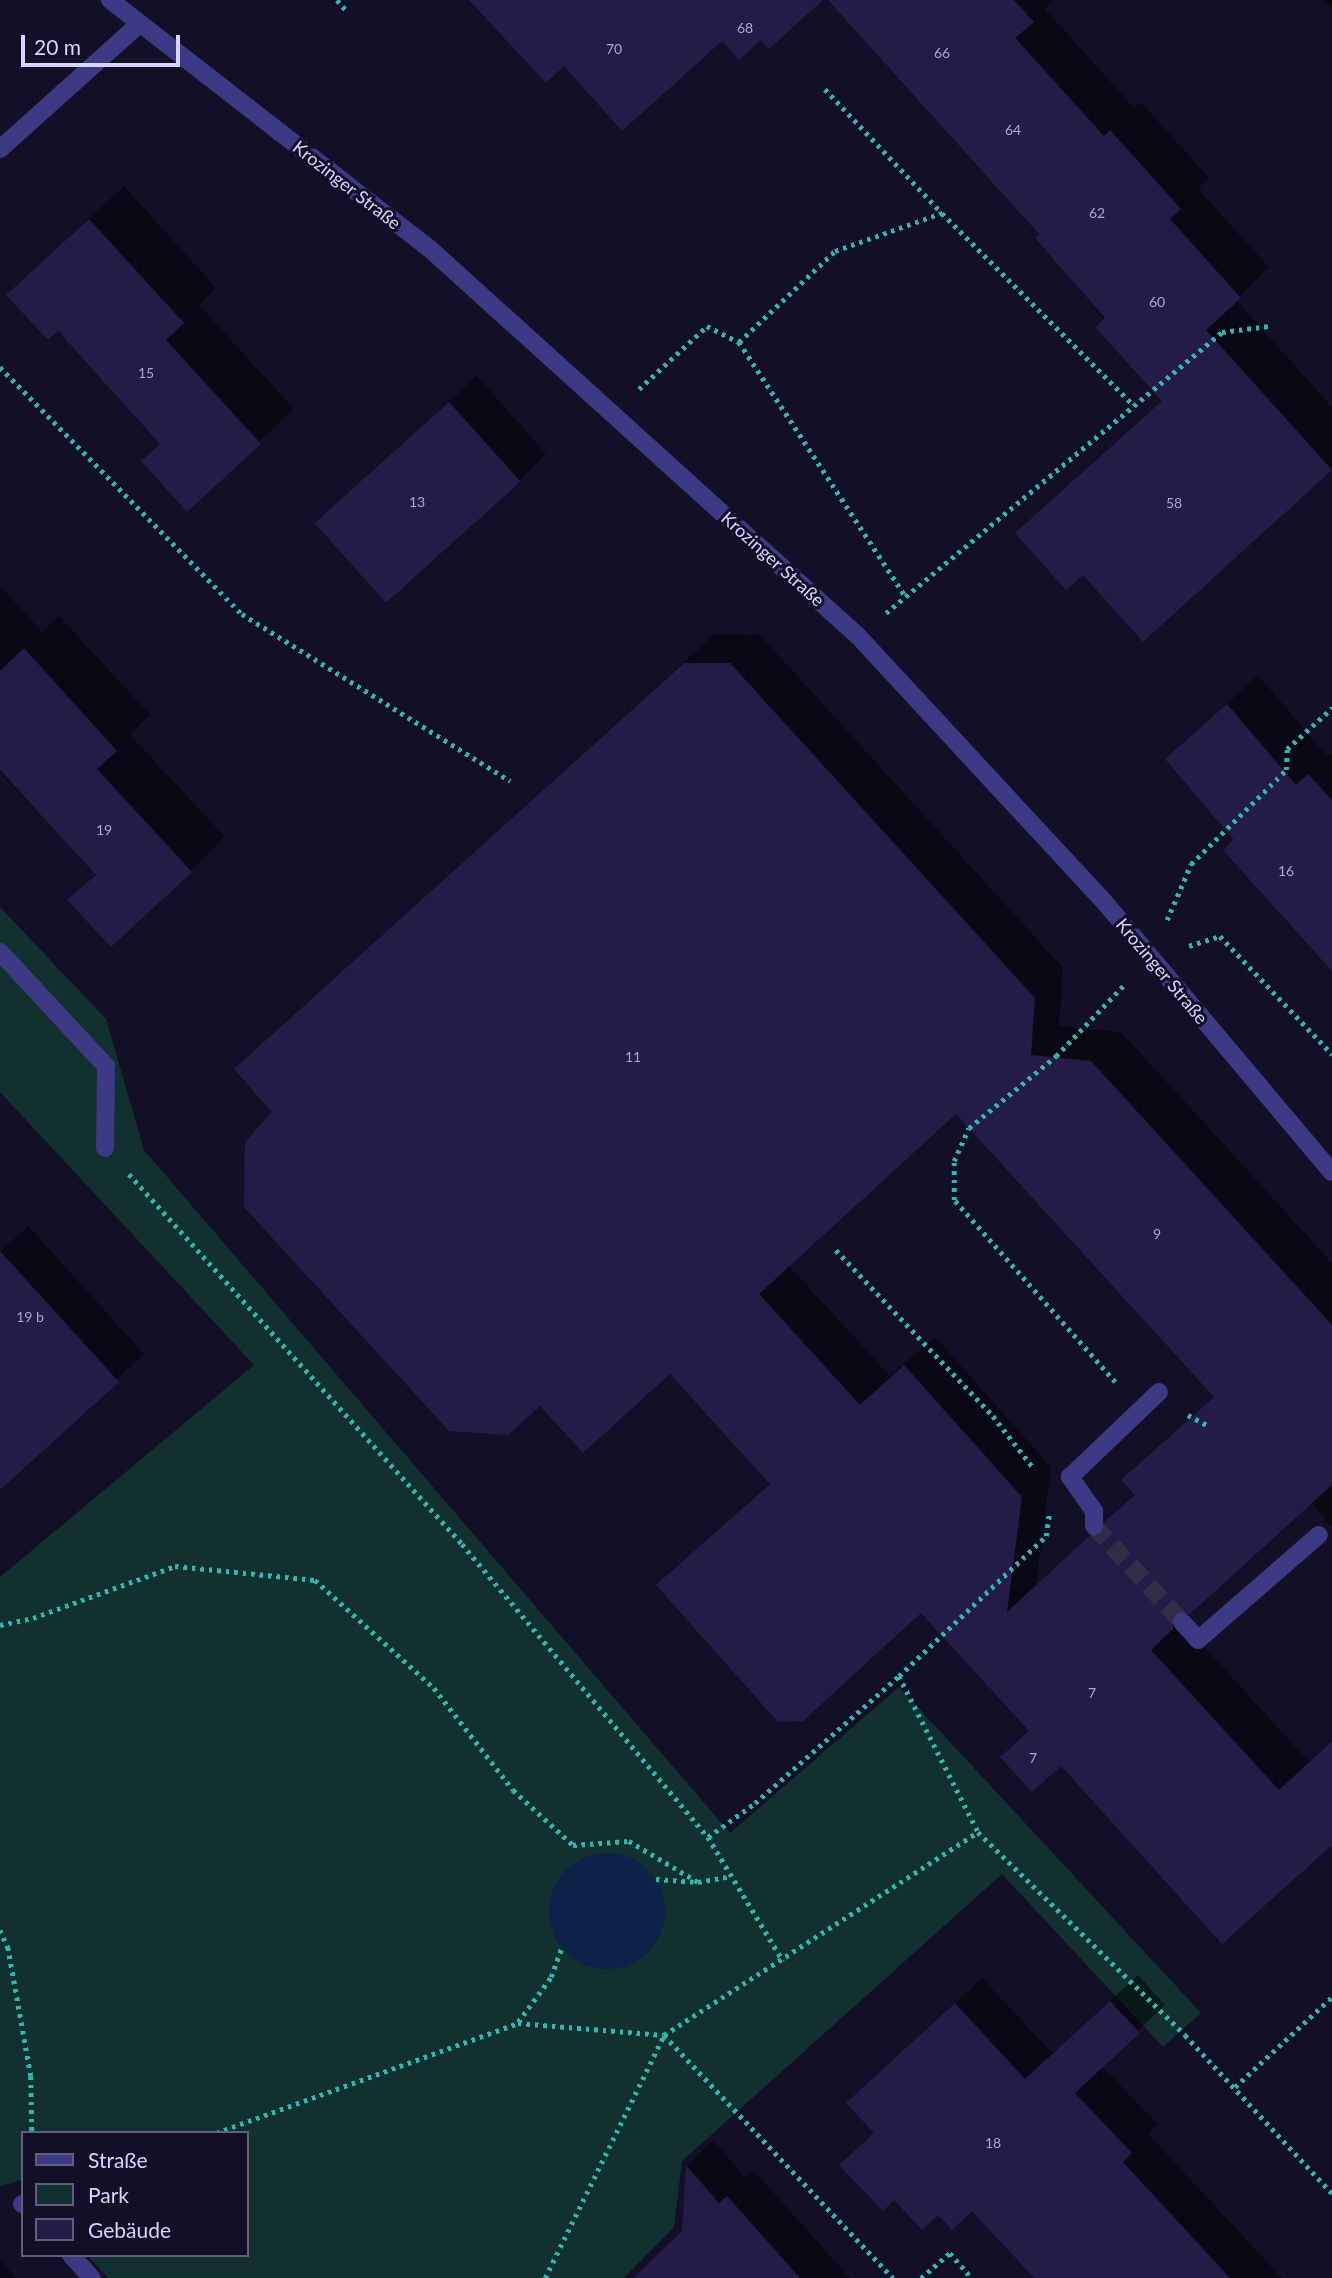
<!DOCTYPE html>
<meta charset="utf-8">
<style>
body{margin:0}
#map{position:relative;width:1332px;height:2278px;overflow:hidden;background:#130f26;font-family:Lato,sans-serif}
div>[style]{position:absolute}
.green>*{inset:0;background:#12302f}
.water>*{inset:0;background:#0c2248}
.round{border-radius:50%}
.shadow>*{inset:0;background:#0007}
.building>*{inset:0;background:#241b47;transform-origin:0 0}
.street-tunnel>*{height:18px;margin-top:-9px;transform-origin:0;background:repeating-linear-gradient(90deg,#312d47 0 18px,transparent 0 27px)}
.path>*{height:4.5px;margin-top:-2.25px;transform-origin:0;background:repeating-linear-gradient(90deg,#2fb8b0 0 3.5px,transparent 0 8.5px)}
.lane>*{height:18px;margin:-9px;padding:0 9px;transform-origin:9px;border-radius:9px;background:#3d3a85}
.street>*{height:18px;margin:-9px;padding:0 9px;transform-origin:9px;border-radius:9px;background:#3d3a85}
span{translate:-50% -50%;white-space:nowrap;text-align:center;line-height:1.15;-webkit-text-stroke:6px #130f26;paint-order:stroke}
.number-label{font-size:14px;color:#aca6d1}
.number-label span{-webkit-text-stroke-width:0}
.street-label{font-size:18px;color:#d9d4ff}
.legend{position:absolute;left:21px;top:2131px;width:228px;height:126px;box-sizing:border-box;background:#130f26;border:2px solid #625e7d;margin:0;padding:9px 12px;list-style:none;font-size:21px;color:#d9d4ff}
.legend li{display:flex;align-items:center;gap:14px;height:35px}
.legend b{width:35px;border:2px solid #625e7d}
.scale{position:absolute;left:21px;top:35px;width:159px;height:32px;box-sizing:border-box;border:4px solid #d9d4ff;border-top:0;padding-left:9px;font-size:21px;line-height:24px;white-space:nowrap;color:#d9d4ff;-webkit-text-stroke:5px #130f26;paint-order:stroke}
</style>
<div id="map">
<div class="green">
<i style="clip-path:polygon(0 907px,106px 1019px,144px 1150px,730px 1833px,899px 1687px,1201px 2013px,1163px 2047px,1002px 1874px,682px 2161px,674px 2227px,624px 2278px,108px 2278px,87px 2255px,247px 2255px,247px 2133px,23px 2133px,23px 2184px,19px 2180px,0 2187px,0 1577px,254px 1365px,0 1092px)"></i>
</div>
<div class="water">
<i class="round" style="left:549px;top:1853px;width:116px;height:116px"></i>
</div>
<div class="shadow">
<i style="clip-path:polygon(830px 0,1053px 0,1045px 9px,1134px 108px,1141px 102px,1209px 178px,1198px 189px,1269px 267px,1236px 300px,1332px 407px,1332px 470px,1143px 639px,1083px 573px,1017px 533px,1163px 400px,1041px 234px)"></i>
<i style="clip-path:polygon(1324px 0,1332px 0,1332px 9px)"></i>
<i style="clip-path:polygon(124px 186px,216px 288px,199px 305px,294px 409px,187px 509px,161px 443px,58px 329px,8px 295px)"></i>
<i style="clip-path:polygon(477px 376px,546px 454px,519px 481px,317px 523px)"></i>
<i style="clip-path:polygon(0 586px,42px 632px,59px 616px,150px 715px,130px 735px,225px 837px,191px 871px,70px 900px,97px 873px,0 772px)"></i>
<i style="clip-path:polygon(evenodd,715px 634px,760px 635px,1063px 968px,1059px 1026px,1121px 1032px,1332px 1263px,1332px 1527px,1311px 1502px,1180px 1620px,1309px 1762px,1332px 1741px,1332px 1843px,1061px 1763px,1003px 1757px,1030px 1729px,922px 1611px,659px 1585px,771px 1482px,670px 1372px,275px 1112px,236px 1069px,715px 634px,956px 1112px,1215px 1396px,1124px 1480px,1136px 1493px,1036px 1586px,1051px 1467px,935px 1337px,890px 1376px,788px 1265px,956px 1112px)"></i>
<i style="clip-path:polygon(1258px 675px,1327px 756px,1332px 752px,1332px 968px,1236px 840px,1167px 759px)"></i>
<i style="clip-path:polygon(28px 1226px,144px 1354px,0 1488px,0 1252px)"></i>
<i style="clip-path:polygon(1138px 1975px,1165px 2005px,1102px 2066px,1158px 2125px,1148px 2134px,1282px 2278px,1036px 2278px,972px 2208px,875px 2132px,875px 2077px,982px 1978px,1053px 2054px)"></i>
<i style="clip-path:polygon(713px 2140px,746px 2178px,754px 2171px,850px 2278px,634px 2278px,684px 2231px,687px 2166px)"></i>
<i style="clip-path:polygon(0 2260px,16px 2278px,0 2278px)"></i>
</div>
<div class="building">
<i style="clip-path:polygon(469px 0,823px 0,769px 49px,761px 40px,739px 60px,722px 41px,622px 131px,564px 66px,546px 83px)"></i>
<i style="clip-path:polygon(828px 0,1014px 0,1034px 22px,1015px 38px,1104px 136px,1110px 130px,1181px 209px,1170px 219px,1241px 298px,1206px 330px,1332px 470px,1143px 642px,1083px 575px,1066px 590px,1015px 533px,1162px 401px,1095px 327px,1105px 318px,1035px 238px,1039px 234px)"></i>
<i style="clip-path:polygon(89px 219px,184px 323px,166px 340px,261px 444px,187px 512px,141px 461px,160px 444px,58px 331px,48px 340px,6px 295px)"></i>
<i style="left:449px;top:402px;width:107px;height:181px;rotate:48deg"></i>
<i style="clip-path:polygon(24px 648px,117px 751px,97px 769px,192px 872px,111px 947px,67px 900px,96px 875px,0 770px,0 671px)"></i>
<i style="clip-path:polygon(evenodd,684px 663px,730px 663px,1035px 998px,1031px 1055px,1091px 1061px,1332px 1325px,1332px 1485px,1190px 1614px,1174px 1614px,1173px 1629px,1151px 1650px,1279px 1790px,1332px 1741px,1332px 1845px,1222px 1944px,1061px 1766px,1032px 1792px,1000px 1757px,1029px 1731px,921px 1613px,803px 1721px,778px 1722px,656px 1585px,770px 1484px,670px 1374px,583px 1453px,540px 1406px,508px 1435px,449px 1431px,244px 1207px,245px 1142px,272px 1112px,234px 1069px,684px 663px,956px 1114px,1214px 1397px,1121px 1480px,1135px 1495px,1105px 1521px,1103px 1532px,1089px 1536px,1007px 1612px,1022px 1497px,904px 1365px,860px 1405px,759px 1294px,956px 1114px)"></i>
<i style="clip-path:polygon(1227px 704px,1296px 785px,1308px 774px,1332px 800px,1332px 971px,1223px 850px,1234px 840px,1165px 759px)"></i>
<i style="clip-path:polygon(0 1251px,119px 1382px,0 1490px)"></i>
<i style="clip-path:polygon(1110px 2001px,1140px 2033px,1075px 2093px,1132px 2153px,1123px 2162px,1230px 2278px,1034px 2278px,972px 2211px,952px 2230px,938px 2215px,922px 2230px,894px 2200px,883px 2211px,839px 2165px,874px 2133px,846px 2103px,955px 2003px,1025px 2079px)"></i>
<i style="clip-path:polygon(686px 2165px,719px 2203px,727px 2196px,800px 2278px,633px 2278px,682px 2231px)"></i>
</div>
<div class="street-tunnel">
<i style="left:1094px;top:1526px;width:130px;rotate:47.5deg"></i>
</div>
<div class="path">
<i style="left:337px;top:0;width:15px;rotate:48deg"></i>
<i style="left:825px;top:89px;width:170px;rotate:46.7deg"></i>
<i style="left:739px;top:342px;width:132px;rotate:-43.5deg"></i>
<i style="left:835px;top:251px;width:114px;rotate:-19.6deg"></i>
<i style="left:942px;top:213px;width:272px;rotate:45.1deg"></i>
<i style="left:0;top:367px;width:346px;rotate:45.6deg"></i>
<i style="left:242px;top:614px;width:316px;rotate:31.9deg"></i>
<i style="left:639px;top:389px;width:93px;rotate:-42.8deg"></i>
<i style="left:707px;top:326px;width:36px;rotate:27deg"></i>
<i style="left:739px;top:342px;width:303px;rotate:56.8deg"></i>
<i style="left:886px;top:613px;width:438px;rotate:-39.9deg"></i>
<i style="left:1222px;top:332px;width:47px;rotate:-7.3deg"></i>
<i style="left:1167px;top:920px;width:61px;rotate:-66.8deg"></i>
<i style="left:1191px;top:864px;width:134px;rotate:-44.7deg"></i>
<i style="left:1286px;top:770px;width:21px;rotate:-87deg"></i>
<i style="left:1287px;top:749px;width:61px;rotate:-42.3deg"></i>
<i style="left:1189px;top:946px;width:33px;rotate:-18deg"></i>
<i style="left:1220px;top:936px;width:163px;rotate:46.5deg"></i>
<i style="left:129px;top:1174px;width:498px;rotate:48deg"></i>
<i style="left:462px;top:1544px;width:383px;rotate:50deg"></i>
<i style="left:708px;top:1837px;width:145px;rotate:58.8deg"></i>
<i style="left:836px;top:1250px;width:228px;rotate:46.6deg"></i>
<i style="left:993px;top:1416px;width:68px;rotate:52.1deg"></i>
<i style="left:1115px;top:1382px;width:243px;rotate:-131.5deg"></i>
<i style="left:954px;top:1200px;width:39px;rotate:-90deg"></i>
<i style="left:954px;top:1161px;width:36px;rotate:-66deg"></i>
<i style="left:969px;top:1128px;width:113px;rotate:-39.6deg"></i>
<i style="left:1056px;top:1056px;width:100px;rotate:-46.2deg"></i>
<i style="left:1188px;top:1415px;width:21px;rotate:28deg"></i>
<i style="left:0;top:1625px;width:34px;rotate:-12deg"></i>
<i style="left:33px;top:1618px;width:151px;rotate:-20.1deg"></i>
<i style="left:175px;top:1566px;width:141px;rotate:5.7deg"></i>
<i style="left:315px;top:1580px;width:161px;rotate:42.2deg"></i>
<i style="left:434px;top:1688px;width:129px;rotate:52.2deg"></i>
<i style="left:513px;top:1790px;width:81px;rotate:42.5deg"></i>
<i style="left:573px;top:1845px;width:56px;rotate:-4.1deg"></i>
<i style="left:629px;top:1841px;width:80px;rotate:30.7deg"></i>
<i style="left:698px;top:1882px;width:34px;rotate:-10deg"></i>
<i style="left:899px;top:1676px;width:175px;rotate:63.1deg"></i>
<i style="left:708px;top:1837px;width:58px;rotate:-35.9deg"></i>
<i style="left:755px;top:1803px;width:192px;rotate:-41.4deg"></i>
<i style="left:899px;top:1676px;width:203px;rotate:-43.6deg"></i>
<i style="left:1046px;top:1536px;width:22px;rotate:-82deg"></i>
<i style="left:656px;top:1879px;width:41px;rotate:4.2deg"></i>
<i style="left:0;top:1930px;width:19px;rotate:65deg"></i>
<i style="left:8px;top:1947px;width:131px;rotate:79.9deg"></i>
<i style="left:31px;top:2076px;width:57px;rotate:89deg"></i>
<i style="left:518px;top:2022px;width:56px;rotate:-53.7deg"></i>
<i style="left:551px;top:1977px;width:30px;rotate:-70deg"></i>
<i style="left:1235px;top:2087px;width:132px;rotate:-42.9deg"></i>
<i style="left:216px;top:2133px;width:321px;rotate:-20deg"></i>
<i style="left:518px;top:2023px;width:146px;rotate:4.7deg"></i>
<i style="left:664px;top:2035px;width:374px;rotate:-32.9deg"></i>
<i style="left:978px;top:1832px;width:290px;rotate:44.4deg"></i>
<i style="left:1185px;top:2035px;width:216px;rotate:47.1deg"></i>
<i style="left:545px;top:2278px;width:271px;rotate:-63.9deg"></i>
<i style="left:664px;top:2035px;width:334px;rotate:46.7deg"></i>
<i style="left:921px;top:2278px;width:38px;rotate:-41deg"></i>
<i style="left:950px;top:2253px;width:33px;rotate:49deg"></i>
</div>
<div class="lane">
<i style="left:0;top:952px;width:156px;rotate:47.1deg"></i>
<i style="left:106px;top:1066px;width:82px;rotate:90.7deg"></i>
</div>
<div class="street">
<i style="left:110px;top:0;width:404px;rotate:37.9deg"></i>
<i style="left:429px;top:248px;width:578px;rotate:42.13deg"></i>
<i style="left:858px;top:636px;width:357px;rotate:47.2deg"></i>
<i style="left:1101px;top:898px;width:358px;rotate:49.9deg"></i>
<i style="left:0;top:149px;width:186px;rotate:-41.9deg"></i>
<i style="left:1094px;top:1526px;width:15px;rotate:-90deg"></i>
<i style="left:1094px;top:1511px;width:42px;rotate:-125.2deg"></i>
<i style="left:1070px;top:1477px;width:123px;rotate:-43.7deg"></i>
<i style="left:1182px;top:1622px;width:24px;rotate:48deg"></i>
<i style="left:1198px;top:1640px;width:160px;rotate:-41deg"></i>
<i style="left:22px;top:2204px;width:1px"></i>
<i style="left:71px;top:2255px;width:31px;rotate:48deg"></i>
</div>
<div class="number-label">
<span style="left:745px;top:28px">68</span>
<span style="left:614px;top:49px">70</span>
<span style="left:942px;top:53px">66</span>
<span style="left:1013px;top:130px">64</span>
<span style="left:1097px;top:213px">62</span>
<span style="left:1157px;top:302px">60</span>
<span style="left:146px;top:373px">15</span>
<span style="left:417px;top:502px">13</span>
<span style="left:1174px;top:503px">58</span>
<span style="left:104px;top:830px">19</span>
<span style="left:1286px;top:871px">16</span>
<span style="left:633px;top:1057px">11</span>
<span style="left:1157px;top:1234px">9</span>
<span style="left:30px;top:1317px">19 b</span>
<span style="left:1092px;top:1693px">7</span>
<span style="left:1033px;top:1758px">7</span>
<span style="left:993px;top:2143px">18</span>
</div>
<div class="street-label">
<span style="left:347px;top:185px;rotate:38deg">Krozinger Straße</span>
<span style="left:773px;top:559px;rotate:42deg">Krozinger Straße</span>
<span style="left:1162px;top:971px;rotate:50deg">Krozinger Straße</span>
</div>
<ul class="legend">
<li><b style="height:9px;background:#3d3a85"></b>Straße</li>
<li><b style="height:19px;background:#12302f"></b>Park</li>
<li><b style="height:19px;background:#241b47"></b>Gebäude</li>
</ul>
<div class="scale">20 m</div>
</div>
